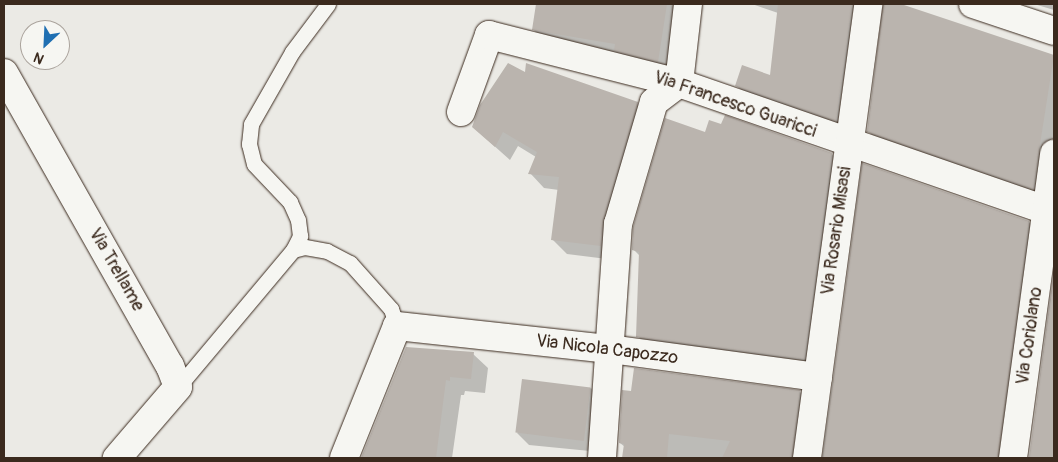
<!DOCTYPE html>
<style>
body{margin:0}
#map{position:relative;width:1058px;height:462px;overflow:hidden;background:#ebeae5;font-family:Pangolin,sans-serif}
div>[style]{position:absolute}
.shadow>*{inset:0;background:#0003}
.building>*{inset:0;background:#bab4ae;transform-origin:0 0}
.roads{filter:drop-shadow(0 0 1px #3b2a1e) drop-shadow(0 0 1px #3b2a1e)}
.service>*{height:15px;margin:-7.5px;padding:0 7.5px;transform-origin:7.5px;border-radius:7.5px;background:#f6f6f2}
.minor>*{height:28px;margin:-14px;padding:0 14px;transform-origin:14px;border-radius:14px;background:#f6f6f2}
span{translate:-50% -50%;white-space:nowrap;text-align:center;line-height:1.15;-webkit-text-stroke:4px #f6f6f2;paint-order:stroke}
.street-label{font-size:18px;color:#3b2a1e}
.frame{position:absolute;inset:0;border:5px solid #3b2a1e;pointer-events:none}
.north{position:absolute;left:20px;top:20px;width:50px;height:50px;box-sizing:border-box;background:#f6f6f2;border:1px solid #aba49d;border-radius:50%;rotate:205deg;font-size:14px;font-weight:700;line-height:20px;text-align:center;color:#3b2a1e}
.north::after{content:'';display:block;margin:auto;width:18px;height:22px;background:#1f6fb2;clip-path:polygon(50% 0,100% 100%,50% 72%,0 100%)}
</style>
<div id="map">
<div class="shadow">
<i style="clip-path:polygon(537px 4px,681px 4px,670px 73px,545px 42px,533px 29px)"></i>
<i style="clip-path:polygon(752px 4px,872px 4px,851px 135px,751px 100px,737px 86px,771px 77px,778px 13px)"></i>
<i style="clip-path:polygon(883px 4px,897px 4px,1054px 56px,1054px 170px,1048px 203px,883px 146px,868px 131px)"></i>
<i style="clip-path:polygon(1034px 4px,1054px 4px,1054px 10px)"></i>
<i style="clip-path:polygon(525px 74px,637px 103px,652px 118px,615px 260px,567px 254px,552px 239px,559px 190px,544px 188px,530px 173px,536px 157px,518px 146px,510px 160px,473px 127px)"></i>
<i style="clip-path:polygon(706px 134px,832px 154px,846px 169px,819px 373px,652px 351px,638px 336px,640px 256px,633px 249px)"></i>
<i style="clip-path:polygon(863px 165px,1029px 222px,1043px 237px,1013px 458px,822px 458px)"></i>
<i style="clip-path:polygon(1054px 278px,1054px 458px,1030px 458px)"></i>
<i style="clip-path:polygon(407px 348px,473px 354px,488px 368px,485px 393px,465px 391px,464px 395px,461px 395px,452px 458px,363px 458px)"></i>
<i style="clip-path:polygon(591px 388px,603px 401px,600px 452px,529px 445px,517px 433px)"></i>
<i style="clip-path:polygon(800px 392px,814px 406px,809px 458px,623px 458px,625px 447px,620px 443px)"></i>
</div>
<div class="building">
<i style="clip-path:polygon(536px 4px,667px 4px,658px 62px,614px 51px,615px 44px,532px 30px)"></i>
<i style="clip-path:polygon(778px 4px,852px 4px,836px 121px,735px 86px,742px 65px,770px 75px)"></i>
<i style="clip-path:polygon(883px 4px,901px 4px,1054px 55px,1033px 189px,867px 132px)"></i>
<i style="clip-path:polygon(508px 63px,525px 72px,526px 63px,638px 102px,603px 220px,601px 246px,551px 240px,559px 177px,528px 174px,537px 152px,503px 132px,495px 147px,472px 127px,480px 105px)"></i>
<i style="clip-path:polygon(725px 115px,832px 153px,804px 359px,636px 337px,639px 252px,632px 250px,633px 227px,665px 118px,705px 132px,709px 120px,721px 124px)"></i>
<i style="clip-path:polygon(862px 163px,1029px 221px,998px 458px,823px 458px)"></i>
<i style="clip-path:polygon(1054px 269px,1054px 458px,1029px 458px)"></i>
<i style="clip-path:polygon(406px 347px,474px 352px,471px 379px,450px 377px,450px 381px,446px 380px,436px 458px,361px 458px)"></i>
<i style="clip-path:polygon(634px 368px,800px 390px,792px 458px,722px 458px,730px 441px,669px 434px,667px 458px,622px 458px,624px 444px,619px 443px,622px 390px,631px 391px)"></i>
<i style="left:522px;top:379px;width:69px;height:54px;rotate:7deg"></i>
</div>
<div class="roads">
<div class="service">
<i style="left:293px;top:250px;width:16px;rotate:-63deg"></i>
<i style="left:300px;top:236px;width:16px;rotate:-97deg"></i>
<i style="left:298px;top:220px;width:20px;rotate:-114deg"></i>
<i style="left:290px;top:202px;width:52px;rotate:-133.5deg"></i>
<i style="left:254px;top:164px;width:21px;rotate:-104deg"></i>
<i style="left:249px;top:144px;width:20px;rotate:-84deg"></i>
<i style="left:251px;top:124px;width:83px;rotate:-60.3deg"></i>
<i style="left:292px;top:52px;width:60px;rotate:-53.1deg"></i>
<i style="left:178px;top:387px;width:179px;rotate:-50deg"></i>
<i style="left:293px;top:250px;width:12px;rotate:-14deg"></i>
<i style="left:305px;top:247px;width:22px;rotate:10deg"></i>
<i style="left:327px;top:251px;width:26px;rotate:28deg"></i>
<i style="left:350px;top:263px;width:62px;rotate:48.3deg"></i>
<i style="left:391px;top:309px;width:18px;rotate:71deg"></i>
</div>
<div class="minor">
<i style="left:973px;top:4px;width:85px;rotate:18.4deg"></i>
<i style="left:4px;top:73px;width:337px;rotate:60.5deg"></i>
<i style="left:170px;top:366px;width:22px;rotate:69deg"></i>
<i style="left:178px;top:387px;width:94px;rotate:130.7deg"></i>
<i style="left:461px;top:112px;width:82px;rotate:-70deg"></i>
<i style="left:489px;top:35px;width:196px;rotate:14.2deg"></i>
<i style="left:679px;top:83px;width:397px;rotate:19.1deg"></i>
<i style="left:344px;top:458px;width:142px;rotate:-68.1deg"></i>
<i style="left:397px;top:326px;width:214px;rotate:6.2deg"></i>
<i style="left:610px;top:349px;width:210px;rotate:7.7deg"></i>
<i style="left:602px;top:458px;width:235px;rotate:-86.1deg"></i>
<i style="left:618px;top:224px;width:127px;rotate:-73.6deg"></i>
<i style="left:654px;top:102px;width:31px;rotate:-37deg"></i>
<i style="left:679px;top:83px;width:80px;rotate:-83.5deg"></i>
<i style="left:807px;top:458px;width:458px;rotate:-82.3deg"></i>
<i style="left:1013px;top:458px;width:307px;rotate:-82.3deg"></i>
</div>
</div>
<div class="street-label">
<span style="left:735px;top:105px;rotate:19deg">Via Francesco Guaricci</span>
<span style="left:837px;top:231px;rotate:-82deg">Via Rosario Misasi</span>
<span style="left:116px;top:270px;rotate:60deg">Via Trellame</span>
<span style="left:1030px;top:336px;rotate:-82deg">Via Coriolano</span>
<span style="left:607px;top:350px;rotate:7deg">Via Nicola Capozzo</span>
</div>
<div class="frame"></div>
<div class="north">N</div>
</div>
